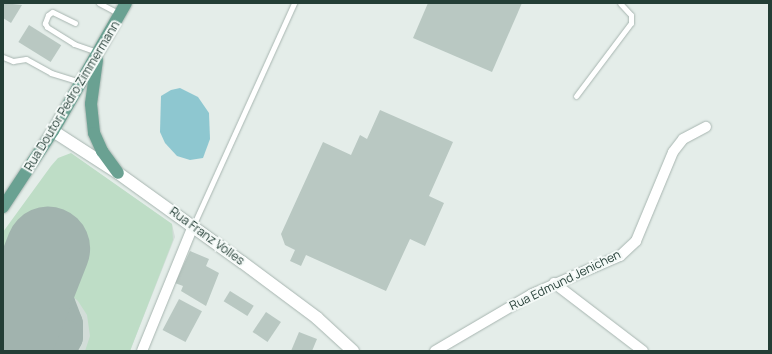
<!DOCTYPE html>
<style>
body{margin:0}
#map{position:relative;width:772px;height:354px;overflow:hidden;background:#e4ede9;font-family:Manrope,sans-serif}
div>[style]{position:absolute}
.built>*{inset:0;background:#d2ddd8}
.green>*{inset:0;background:#beddc6}
.water>*{inset:0;background:#8ec7d0}
.taxiway>*{height:34px;margin:-17px;padding:0 17px;transform-origin:17px;border-radius:17px;background:#a1b3ae}
.runway>*{height:84px;margin:-42px;padding:0 42px;transform-origin:42px;border-radius:42px;background:#a1b3ae}
.building>*{inset:0;background:#b9c8c2;transform-origin:0 0}
.roads{filter:drop-shadow(0 0 1px #a7b5b0) drop-shadow(0 0 1px #a7b5b0)}
.lane>*{height:5px;margin:-2.5px;padding:0 2.5px;transform-origin:2.5px;border-radius:2.5px;background:#fff}
.street>*{height:10px;margin:-5px;padding:0 5px;transform-origin:5px;border-radius:5px;background:#fff}
.secondary>*{height:12px;margin:-6px;padding:0 6px;transform-origin:6px;border-radius:6px;background:#fff}
.primary>*{height:12px;margin:-6px;padding:0 6px;transform-origin:6px;border-radius:6px;background:#6aa192}
span{translate:-50% -50%;white-space:nowrap;text-align:center;line-height:1.15;-webkit-text-stroke:4px #f4f9f7;paint-order:stroke}
.street-label{font-size:12px;color:#243e36}
.frame{position:absolute;inset:0;border:4px solid #243e36;pointer-events:none}
</style>
<div id="map">
<div class="built">
<i style="clip-path:polygon(80px 160px,172px 224px,175px 237px,130px 351px,3px 351px,3px 253px)"></i>
</div>
<div class="green">
<i style="clip-path:polygon(71px 153px,172px 224px,173px 240px,130px 351px,85px 351px,90px 336px,87px 315px,78px 301px,64px 289px,77px 253px,26px 233px,3px 290px,3px 232px,51px 166px,58px 158px)"></i>
</div>
<div class="water">
<i style="clip-path:polygon(180px 88px,198px 97px,209px 113px,210px 139px,203px 158px,190px 160px,177px 156px,165px 143px,160px 132px,161px 96px,171px 90px)"></i>
</div>
<div class="taxiway">
<i style="left:37px;top:277px;width:33px;rotate:51deg"></i>
<i style="left:58px;top:303px;width:22px;rotate:69deg"></i>
<i style="left:66px;top:324px;width:13px;rotate:90deg"></i>
<i style="left:66px;top:337px;width:16px;rotate:117deg"></i>
</div>
<div class="runway">
<i style="left:8px;top:351px;width:110px;rotate:-68.6deg"></i>
</div>
<div class="building">
<i style="clip-path:polygon(3px 3px,22px 5px,11px 23px,3px 18px)"></i>
<i style="clip-path:polygon(428px 3px,522px 3px,492px 72px,413px 38px)"></i>
<i style="left:29px;top:25px;width:38px;height:20px;rotate:32deg"></i>
<i style="clip-path:polygon(380px 110px,453px 142px,429px 196px,444px 203px,425px 246px,410px 239px,386px 291px,306px 255px,301px 266px,290px 261px,295px 250px,285px 245px,281px 234px,323px 142px,351px 155px,360px 135px,367px 139px)"></i>
<i style="clip-path:polygon(190px 251px,209px 259px,206px 266px,219px 273px,206px 306px,181px 291px,183px 286px,175px 283px)"></i>
<i style="left:230px;top:291px;width:28px;height:12px;rotate:32deg"></i>
<i style="left:179px;top:299px;width:26px;height:35px;rotate:28deg"></i>
<i style="left:266px;top:312px;width:18px;height:24px;rotate:34deg"></i>
<i style="clip-path:polygon(299px 332px,317px 339px,312px 351px,291px 351px)"></i>
</div>
<div class="roads">
<div class="lane">
<i style="left:99px;top:3px;width:24px;rotate:28deg"></i>
<i style="left:75px;top:23px;width:25px;rotate:-154deg"></i>
<i style="left:52px;top:12px;width:5px;rotate:143deg"></i>
<i style="left:48px;top:15px;width:9px;rotate:111deg"></i>
<i style="left:45px;top:23px;width:4px;rotate:63deg"></i>
<i style="left:47px;top:27px;width:32px;rotate:32deg"></i>
<i style="left:74px;top:44px;width:24px;rotate:19deg"></i>
<i style="left:3px;top:57px;width:11px;rotate:22deg"></i>
<i style="left:13px;top:61px;width:13px;rotate:-9deg"></i>
<i style="left:26px;top:59px;width:29px;rotate:29deg"></i>
<i style="left:51px;top:73px;width:30px;rotate:17deg"></i>
<i style="left:576px;top:96px;width:91px;rotate:-53deg"></i>
<i style="left:631px;top:23px;width:8px;rotate:-90deg"></i>
<i style="left:631px;top:15px;width:16px;rotate:-133deg"></i>
<i style="left:193px;top:226px;width:245px;rotate:-65.6deg"></i>
</div>
<div class="street">
<i style="left:554px;top:283px;width:112px;rotate:37.4deg"></i>
<i style="left:142px;top:351px;width:135px;rotate:-67.8deg"></i>
<i style="left:435px;top:351px;width:113px;rotate:-30.4deg"></i>
<i style="left:532px;top:294px;width:96px;rotate:-23.4deg"></i>
<i style="left:620px;top:256px;width:22px;rotate:-43deg"></i>
<i style="left:636px;top:241px;width:96px;rotate:-67.4deg"></i>
<i style="left:673px;top:152px;width:16px;rotate:-52deg"></i>
<i style="left:683px;top:139px;width:26px;rotate:-28deg"></i>
</div>
<div class="secondary">
<i style="left:53px;top:131px;width:77px;rotate:32.9deg"></i>
<i style="left:118px;top:173px;width:153px;rotate:35.7deg"></i>
<i style="left:242px;top:262px;width:94px;rotate:36.7deg"></i>
<i style="left:317px;top:318px;width:49px;rotate:42.5deg"></i>
</div>
<div class="primary">
<i style="left:97px;top:60px;width:44px;rotate:97.8deg"></i>
<i style="left:91px;top:104px;width:29px;rotate:84deg"></i>
<i style="left:94px;top:133px;width:20px;rotate:66deg"></i>
<i style="left:102px;top:151px;width:27px;rotate:54deg"></i>
<i style="left:3px;top:207px;width:91px;rotate:-56.7deg"></i>
<i style="left:53px;top:131px;width:147px;rotate:-60.3deg"></i>
</div>
</div>
<div class="street-label">
<span style="left:72px;top:96px;rotate:-59deg">Rua Doutor Pedro Zimmermann</span>
<span style="left:207px;top:236px;rotate:36deg">Rua Franz Volles</span>
<span style="left:565px;top:280px;rotate:-26deg">Rua Edmund Jenichen</span>
</div>
<div class="frame"></div>
</div>
